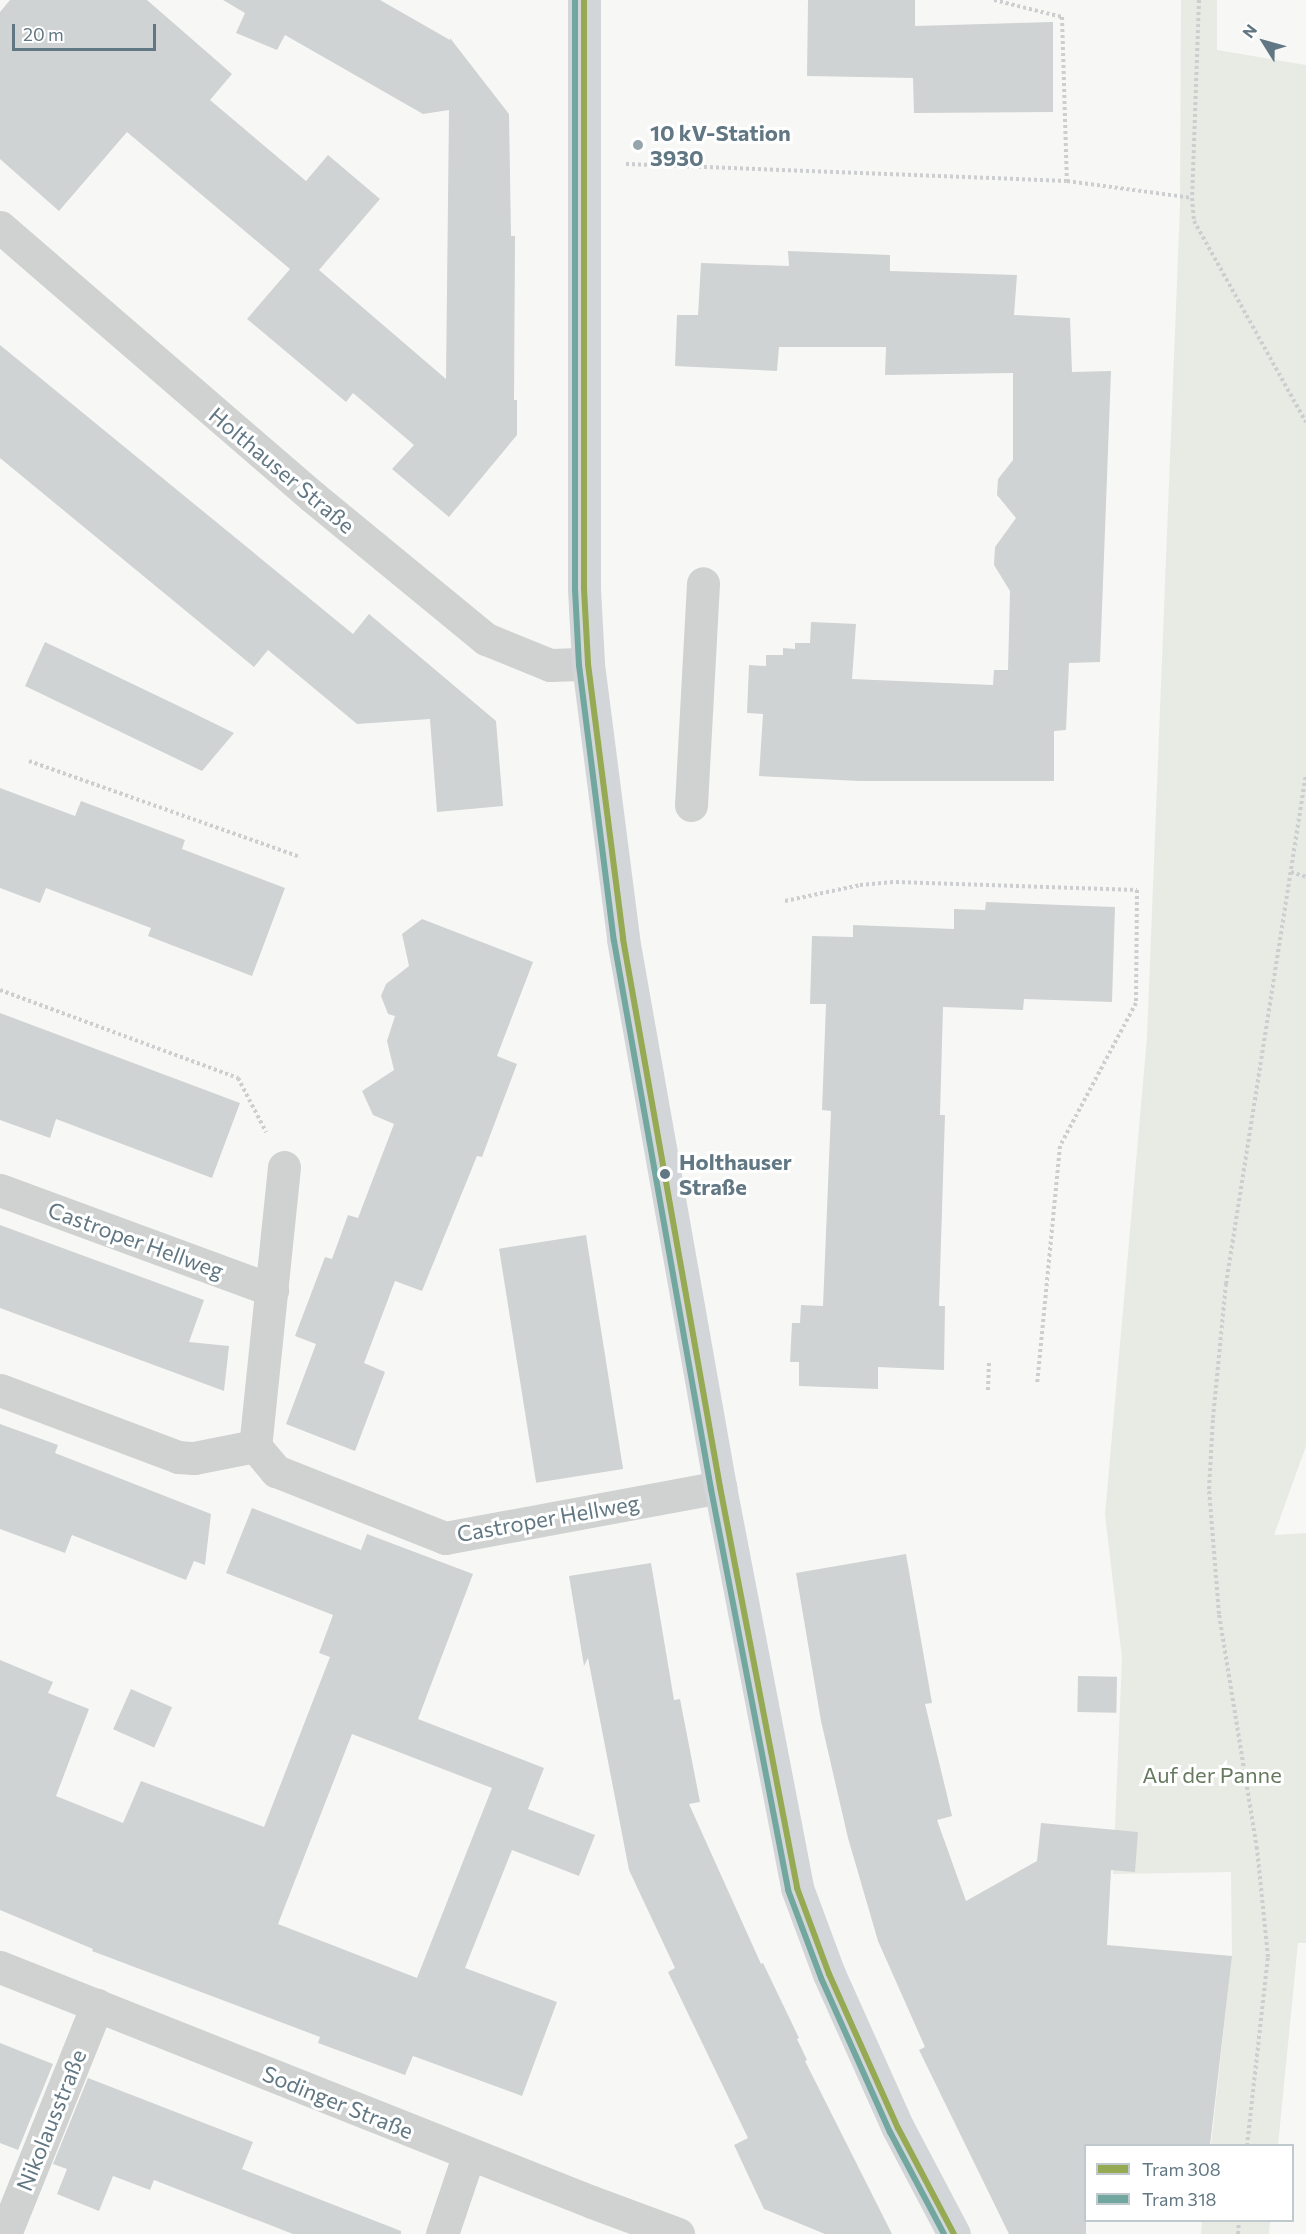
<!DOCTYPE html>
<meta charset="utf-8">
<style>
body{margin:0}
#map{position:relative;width:1306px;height:2234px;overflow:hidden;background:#f7f7f6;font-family:Commissioner,sans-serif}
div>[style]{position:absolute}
.green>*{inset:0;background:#e7ebe4}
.building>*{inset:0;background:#d0d3d3;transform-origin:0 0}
.path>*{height:4px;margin-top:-2px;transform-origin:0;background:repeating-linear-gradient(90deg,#cccecf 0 3px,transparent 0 6px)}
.minor>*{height:33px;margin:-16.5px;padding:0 16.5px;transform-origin:16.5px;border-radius:16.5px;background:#d0d1d1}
.major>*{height:33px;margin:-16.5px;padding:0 16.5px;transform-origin:16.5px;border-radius:16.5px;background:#d3d6d8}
.tram-1>*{height:6px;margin:-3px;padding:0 3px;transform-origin:3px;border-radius:3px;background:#95aa53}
.tram-2>*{height:6px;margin:-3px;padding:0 3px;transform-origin:3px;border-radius:3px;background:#72a7a0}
.dots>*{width:16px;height:16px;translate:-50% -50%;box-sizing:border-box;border:3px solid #fff;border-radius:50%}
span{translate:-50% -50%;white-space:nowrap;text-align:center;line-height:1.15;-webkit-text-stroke:6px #fff;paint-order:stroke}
.poi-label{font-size:22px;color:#617783;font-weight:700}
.left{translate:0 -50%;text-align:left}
.street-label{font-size:22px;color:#617783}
.stop-label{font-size:22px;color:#617783;font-weight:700}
.park-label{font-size:22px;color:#677a60}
.legend{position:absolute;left:1084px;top:2144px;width:210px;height:78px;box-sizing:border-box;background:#fff;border:2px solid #c0c9cd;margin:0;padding:8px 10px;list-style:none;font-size:18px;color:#617783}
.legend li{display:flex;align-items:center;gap:12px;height:30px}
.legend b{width:30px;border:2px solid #c0c9cd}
.north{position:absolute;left:1234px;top:12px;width:60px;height:60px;-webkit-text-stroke:4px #fff;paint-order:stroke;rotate:307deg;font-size:16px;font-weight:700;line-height:24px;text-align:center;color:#617783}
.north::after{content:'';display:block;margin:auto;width:21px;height:27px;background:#617783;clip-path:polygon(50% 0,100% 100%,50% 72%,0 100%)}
.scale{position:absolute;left:12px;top:24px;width:144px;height:27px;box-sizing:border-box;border:3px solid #617783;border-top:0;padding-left:8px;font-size:18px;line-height:21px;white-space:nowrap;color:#617783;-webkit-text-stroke:4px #fff;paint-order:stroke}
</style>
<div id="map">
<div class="green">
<i style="clip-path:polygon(1181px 0,1217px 0,1217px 50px,1306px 65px,1306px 1446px,1274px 1535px,1306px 1533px,1306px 1943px,1298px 1943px,1278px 2145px,1211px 2145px,1232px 1954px,1231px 1872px,1113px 1874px,1122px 1658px,1105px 1515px,1147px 1037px,1180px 206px)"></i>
<i style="clip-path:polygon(1202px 2221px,1202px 2220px,1270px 2221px,1269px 2234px,1201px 2234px)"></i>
</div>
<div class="building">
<i style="clip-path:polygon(10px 0,147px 0,232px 74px,210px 100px,306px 181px,328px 155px,380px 199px,319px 270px,446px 379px,449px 110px,423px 114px,285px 35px,277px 50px,236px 33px,245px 13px,223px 0,380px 0,450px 40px,450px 38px,509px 114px,511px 236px,515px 236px,514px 400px,517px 400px,517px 435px,449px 517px,392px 469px,414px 445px,353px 393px,346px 402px,247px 319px,290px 269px,127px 132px,59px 211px,0 159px,0 12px)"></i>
<i style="clip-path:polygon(808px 0,915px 0,915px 26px,1053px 22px,1053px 112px,914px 113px,913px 78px,807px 76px)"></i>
<i style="clip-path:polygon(788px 251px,890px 255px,890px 271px,1017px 275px,1014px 315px,1070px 318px,1072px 372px,1111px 371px,1100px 662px,1069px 663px,1066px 730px,1054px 731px,1054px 781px,859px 781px,759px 776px,763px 714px,747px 713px,749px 665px,766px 666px,766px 655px,783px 655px,783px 648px,795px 649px,795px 643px,810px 643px,811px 622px,856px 624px,852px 679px,993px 685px,994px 670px,1008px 670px,1010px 591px,994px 565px,995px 547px,1016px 518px,997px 495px,998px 479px,1013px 460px,1013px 373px,885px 375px,886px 347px,779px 347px,777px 371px,675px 366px,677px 315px,698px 315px,701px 263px,789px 266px)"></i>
<i style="clip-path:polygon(0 345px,353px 634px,369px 614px,496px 721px,503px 806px,437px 812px,430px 719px,357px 724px,268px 650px,254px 667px,0 458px)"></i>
<i style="clip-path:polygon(45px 642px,189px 711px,234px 733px,202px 771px,25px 686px)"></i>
<i style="clip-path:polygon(0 788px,75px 816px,81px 801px,185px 840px,182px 849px,285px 888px,252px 976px,148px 936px,151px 928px,46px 888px,40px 903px,0 888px)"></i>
<i style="clip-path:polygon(986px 902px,1115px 907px,1112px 1002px,1024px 999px,1023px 1010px,943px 1007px,940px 1115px,945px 1115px,939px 1306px,945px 1306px,944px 1370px,878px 1367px,878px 1389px,799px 1386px,799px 1362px,790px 1362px,792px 1323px,800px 1323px,801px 1305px,823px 1306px,831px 1111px,822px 1110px,826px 1004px,810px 1004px,812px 936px,853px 937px,853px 925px,954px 929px,954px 909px,985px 910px)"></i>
<i style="clip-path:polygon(422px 919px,533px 962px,497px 1056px,517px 1064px,482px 1157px,477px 1156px,422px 1291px,395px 1281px,364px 1363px,385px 1372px,355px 1451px,286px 1424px,316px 1344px,295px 1336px,325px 1257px,332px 1259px,348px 1215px,358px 1218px,394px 1124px,373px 1115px,362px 1091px,394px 1070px,387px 1041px,395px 1016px,388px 1014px,381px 996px,386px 984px,409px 966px,402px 934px)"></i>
<i style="clip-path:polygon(0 1013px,240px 1103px,212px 1178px,56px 1119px,50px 1138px,0 1120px)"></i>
<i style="clip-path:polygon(0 1225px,204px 1300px,189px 1342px,229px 1346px,224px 1391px,0 1308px)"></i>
<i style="left:586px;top:1235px;width:237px;height:88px;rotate:81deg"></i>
<i style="clip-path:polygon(0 1424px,58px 1445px,55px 1453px,211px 1514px,205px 1565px,194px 1561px,186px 1580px,72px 1535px,65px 1553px,0 1529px)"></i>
<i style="clip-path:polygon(evenodd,252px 1508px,361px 1550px,367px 1534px,473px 1574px,418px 1719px,544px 1768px,528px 1809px,595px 1835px,579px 1876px,512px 1850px,465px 1968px,557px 2002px,522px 2096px,413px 2056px,405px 2075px,318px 2043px,320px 2037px,92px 1951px,93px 1949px,0 1910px,0 1660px,53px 1682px,48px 1693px,89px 1709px,56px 1796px,123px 1823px,141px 1781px,264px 1827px,330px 1657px,319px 1653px,333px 1615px,226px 1573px,252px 1508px,352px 1734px,492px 1788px,417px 1978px,278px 1924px,352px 1734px)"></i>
<i style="clip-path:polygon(906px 1554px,932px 1703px,925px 1704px,952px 1816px,937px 1820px,966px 1901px,1037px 1861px,1041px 1823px,1138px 1832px,1135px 1872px,1111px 1870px,1107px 1945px,1232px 1956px,1210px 2145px,1086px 2145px,1086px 2234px,1009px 2234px,919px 2050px,925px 2047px,878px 1941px,848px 1838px,821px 1721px,796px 1573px)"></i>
<i style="clip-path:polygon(651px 1563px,674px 1700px,680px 1699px,700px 1802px,689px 1804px,761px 1964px,763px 1963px,799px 2038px,797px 2039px,807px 2060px,805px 2061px,892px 2234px,825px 2234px,764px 2209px,734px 2145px,748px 2138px,668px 1972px,675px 1968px,629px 1870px,588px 1658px,584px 1666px,569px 1576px)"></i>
<i style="left:1078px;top:1676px;width:39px;height:36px;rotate:1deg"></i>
<i style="left:131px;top:1689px;width:45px;height:44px;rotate:24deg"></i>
<i style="clip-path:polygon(0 2043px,53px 2064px,18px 2150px,0 2143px)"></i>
<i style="clip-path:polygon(88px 2078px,253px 2142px,242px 2169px,401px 2231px,401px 2234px,293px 2234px,154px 2180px,150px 2190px,113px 2176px,99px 2211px,57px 2194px,67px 2169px,53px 2164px)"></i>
</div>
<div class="path">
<i style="left:994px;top:0;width:70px;rotate:14deg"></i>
<i style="left:1062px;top:17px;width:164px;rotate:88.3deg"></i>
<i style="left:1199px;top:0;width:198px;rotate:92deg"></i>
<i style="left:1192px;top:198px;width:23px;rotate:85deg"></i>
<i style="left:1194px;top:221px;width:230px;rotate:60.9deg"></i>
<i style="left:626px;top:164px;width:441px;rotate:2.2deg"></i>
<i style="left:1067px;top:181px;width:126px;rotate:7.7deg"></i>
<i style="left:29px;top:761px;width:288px;rotate:19.5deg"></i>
<i style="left:1291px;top:872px;width:16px;rotate:18deg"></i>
<i style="left:785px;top:901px;width:77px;rotate:-12deg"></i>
<i style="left:860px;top:885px;width:36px;rotate:-5deg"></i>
<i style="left:896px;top:882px;width:241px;rotate:1.9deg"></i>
<i style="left:1137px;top:890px;width:113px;rotate:90.5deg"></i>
<i style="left:1136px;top:1003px;width:162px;rotate:118deg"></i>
<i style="left:1060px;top:1146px;width:240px;rotate:95.5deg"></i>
<i style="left:0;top:990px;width:254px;rotate:20.3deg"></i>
<i style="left:238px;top:1078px;width:61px;rotate:62.6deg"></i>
<i style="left:988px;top:1390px;width:27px;rotate:-88deg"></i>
<i style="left:1247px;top:2146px;width:190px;rotate:-83.7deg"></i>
<i style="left:1268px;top:1957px;width:109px;rotate:-95.8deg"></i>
<i style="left:1257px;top:1849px;width:238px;rotate:-99.2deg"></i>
<i style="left:1219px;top:1614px;width:125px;rotate:-94.6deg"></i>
<i style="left:1209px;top:1489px;width:71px;rotate:-86.8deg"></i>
<i style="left:1213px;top:1418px;width:135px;rotate:-84.5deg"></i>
<i style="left:1226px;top:1284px;width:516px;rotate:-81.09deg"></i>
<i style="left:1238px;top:2234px;width:14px;rotate:-86deg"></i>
</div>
<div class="minor">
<i style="left:0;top:227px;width:413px;rotate:40.8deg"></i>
<i style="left:313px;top:497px;width:224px;rotate:39.4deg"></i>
<i style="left:486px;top:639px;width:69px;rotate:22.1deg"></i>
<i style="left:550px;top:665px;width:38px;rotate:-2deg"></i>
<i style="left:691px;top:805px;width:222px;rotate:-86.9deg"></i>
<i style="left:284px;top:1167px;width:281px;rotate:95.9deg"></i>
<i style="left:255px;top:1446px;width:33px;rotate:50deg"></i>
<i style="left:276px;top:1471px;width:182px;rotate:21.6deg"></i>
<i style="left:445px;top:1538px;width:280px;rotate:-10.5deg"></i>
<i style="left:0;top:1190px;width:290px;rotate:20.2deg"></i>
<i style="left:0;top:1390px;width:190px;rotate:20.6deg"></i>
<i style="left:178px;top:1457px;width:16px;rotate:4deg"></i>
<i style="left:194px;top:1458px;width:62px;rotate:-11.1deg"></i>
<i style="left:0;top:1967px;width:637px;rotate:21.65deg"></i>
<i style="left:592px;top:2202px;width:92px;rotate:20.4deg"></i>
<i style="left:5px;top:2234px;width:247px;rotate:-68.1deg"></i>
<i style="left:442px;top:2234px;width:84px;rotate:-71.4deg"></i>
</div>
<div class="major">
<i style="left:584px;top:0;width:589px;rotate:90deg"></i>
<i style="left:584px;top:589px;width:75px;rotate:86.9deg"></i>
<i style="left:588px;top:664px;width:277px;rotate:82.7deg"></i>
<i style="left:623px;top:939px;width:557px;rotate:79.96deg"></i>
<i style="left:720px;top:1487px;width:408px;rotate:79.1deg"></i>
<i style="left:797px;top:1888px;width:92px;rotate:69.6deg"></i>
<i style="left:829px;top:1974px;width:169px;rotate:65.9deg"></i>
<i style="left:898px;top:2128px;width:120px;rotate:62.2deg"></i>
</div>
<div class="tram-1">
<i style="left:584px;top:0;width:589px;rotate:90deg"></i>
<i style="left:584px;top:589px;width:75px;rotate:86.9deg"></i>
<i style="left:588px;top:664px;width:277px;rotate:82.7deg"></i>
<i style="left:623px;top:939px;width:557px;rotate:79.96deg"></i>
<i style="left:720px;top:1487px;width:408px;rotate:79.1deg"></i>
<i style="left:797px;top:1888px;width:92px;rotate:69.6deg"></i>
<i style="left:829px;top:1974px;width:169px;rotate:65.9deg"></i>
<i style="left:898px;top:2128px;width:120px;rotate:62.2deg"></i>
</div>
<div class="tram-2">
<i style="left:575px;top:0;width:589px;rotate:90deg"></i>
<i style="left:575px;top:589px;width:76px;rotate:87deg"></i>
<i style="left:579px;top:665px;width:278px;rotate:82.8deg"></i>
<i style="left:614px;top:941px;width:557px;rotate:79.96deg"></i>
<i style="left:711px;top:1489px;width:408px;rotate:79.1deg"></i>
<i style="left:788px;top:1890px;width:94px;rotate:69.4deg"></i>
<i style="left:821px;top:1978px;width:169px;rotate:65.9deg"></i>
<i style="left:890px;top:2132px;width:115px;rotate:62.1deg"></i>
</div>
<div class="dots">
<i style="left:638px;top:145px;background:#96a4ab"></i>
<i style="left:665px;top:1174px;background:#617783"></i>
</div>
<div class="poi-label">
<span class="left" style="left:650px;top:145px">10 kV-Station<br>3930</span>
</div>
<div class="street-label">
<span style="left:282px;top:470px;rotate:40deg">Holthauser Straße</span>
<span style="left:136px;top:1240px;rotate:20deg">Castroper Hellweg</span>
<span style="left:548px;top:1518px;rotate:-10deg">Castroper Hellweg</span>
<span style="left:338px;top:2102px;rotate:22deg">Sodinger Straße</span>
<span style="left:51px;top:2120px;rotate:-68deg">Nikolausstraße</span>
</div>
<div class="stop-label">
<span class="left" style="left:679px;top:1174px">Holthauser<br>Straße</span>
</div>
<div class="park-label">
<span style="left:1212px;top:1775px">Auf der Panne</span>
</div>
<ul class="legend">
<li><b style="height:8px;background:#95aa53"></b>Tram 308</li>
<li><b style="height:8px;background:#72a7a0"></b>Tram 318</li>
</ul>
<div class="north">N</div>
<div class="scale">20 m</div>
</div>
